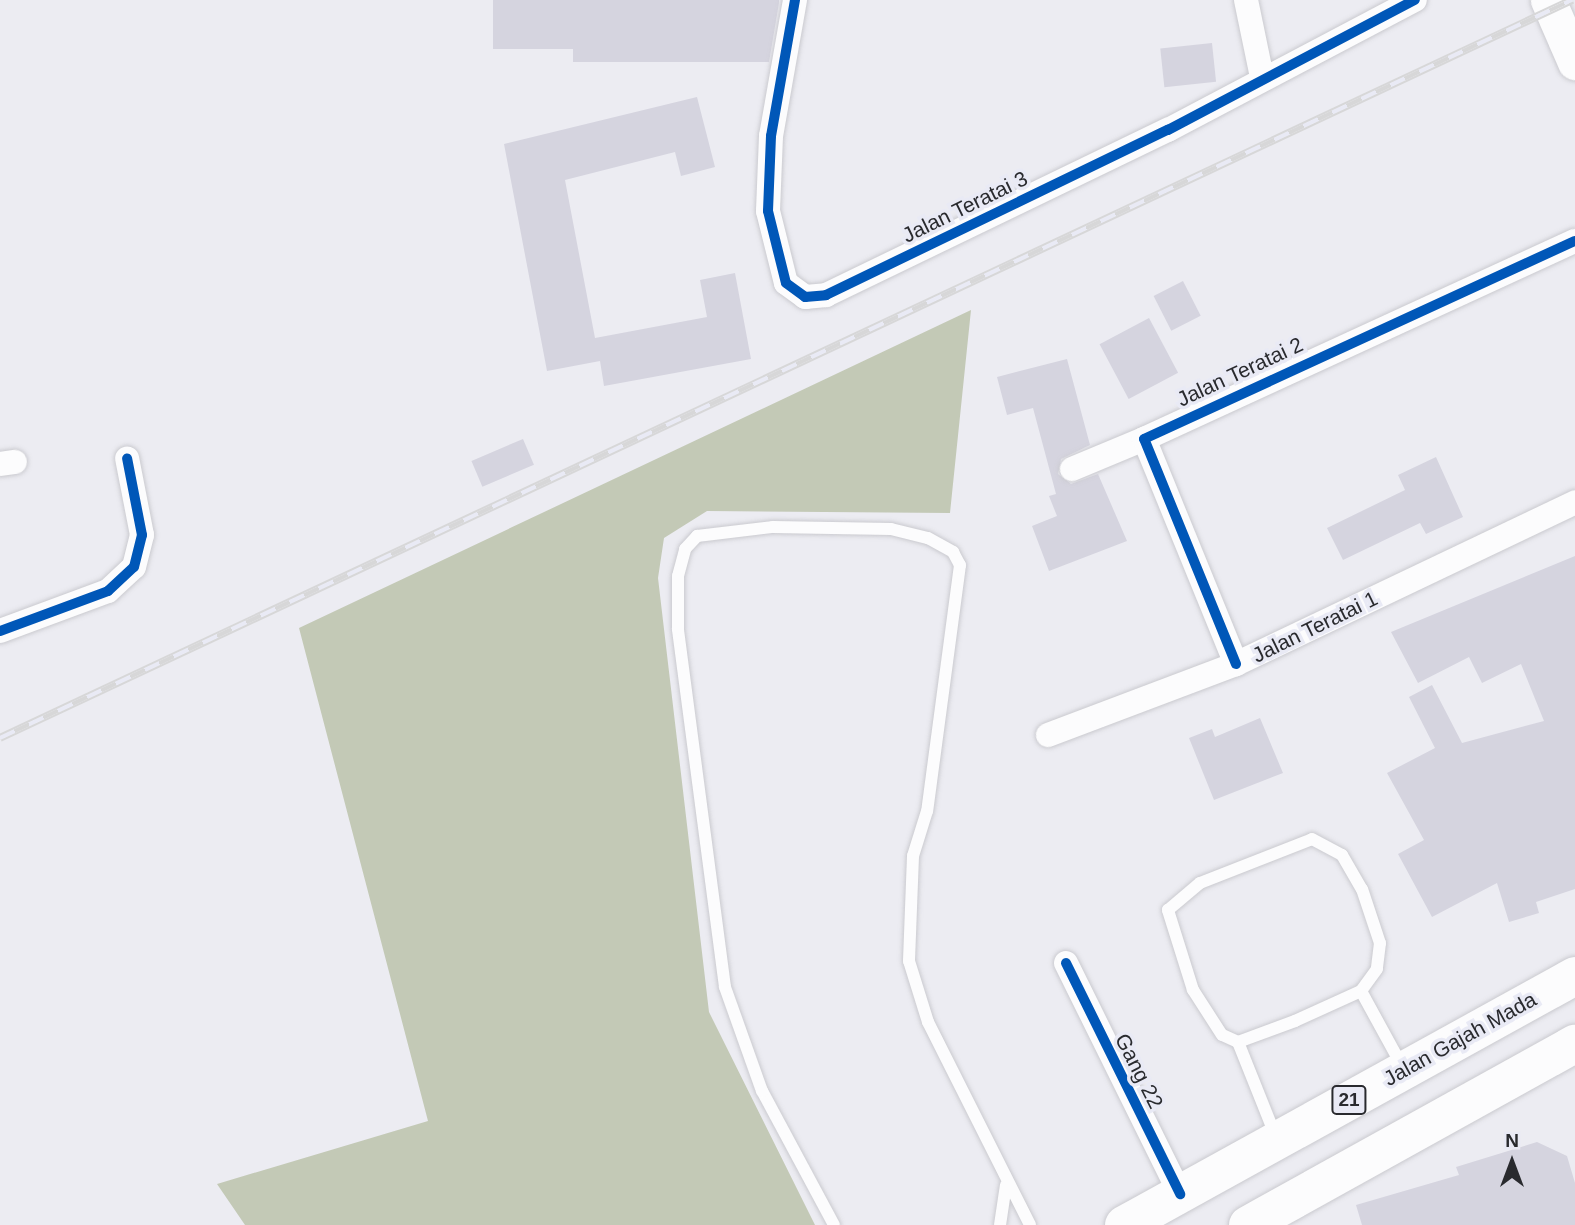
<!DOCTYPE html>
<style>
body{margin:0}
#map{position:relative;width:1575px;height:1225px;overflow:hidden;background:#ececf2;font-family:Arial,sans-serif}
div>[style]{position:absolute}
.forest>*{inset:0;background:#c3c9b6}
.building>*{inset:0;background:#d5d4df;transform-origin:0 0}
.roads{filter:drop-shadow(0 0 2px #cacacf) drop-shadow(0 0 2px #cacacf)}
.lane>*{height:12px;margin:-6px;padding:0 6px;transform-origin:6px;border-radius:6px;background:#fcfcfd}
.street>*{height:24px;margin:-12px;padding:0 12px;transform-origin:12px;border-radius:12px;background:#fcfcfd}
.secondary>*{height:35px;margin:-17.5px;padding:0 17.5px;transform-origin:17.5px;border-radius:17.5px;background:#fcfcfd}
.highway>*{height:38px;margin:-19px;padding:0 19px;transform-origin:19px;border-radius:19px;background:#fcfcfd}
.rail>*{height:8px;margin-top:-4px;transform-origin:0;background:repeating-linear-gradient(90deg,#e9eaf5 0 16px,#d7d7d8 0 32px);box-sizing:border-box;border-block:2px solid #d7d7d8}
.cycleway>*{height:10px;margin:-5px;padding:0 5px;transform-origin:5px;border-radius:5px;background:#0057b8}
span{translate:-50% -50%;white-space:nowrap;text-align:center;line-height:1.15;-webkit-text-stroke:7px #e9eaf5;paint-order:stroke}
.shield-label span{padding:2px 5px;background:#e9eaf5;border:2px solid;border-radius:5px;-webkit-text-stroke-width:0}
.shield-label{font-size:19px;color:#292a2e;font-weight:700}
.street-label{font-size:21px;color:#292a2e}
.north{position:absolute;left:1477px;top:1127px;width:70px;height:70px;-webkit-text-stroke:5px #e9eaf5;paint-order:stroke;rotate:0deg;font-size:19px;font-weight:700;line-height:28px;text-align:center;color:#292a2e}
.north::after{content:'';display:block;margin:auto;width:24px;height:32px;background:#292a2e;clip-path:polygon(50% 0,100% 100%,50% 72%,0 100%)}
</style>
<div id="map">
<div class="forest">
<i style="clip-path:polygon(971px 310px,950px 513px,707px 511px,664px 538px,658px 578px,709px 1012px,815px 1225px,245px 1225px,217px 1184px,428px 1121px,299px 628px)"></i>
</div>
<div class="building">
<i style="clip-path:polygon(493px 0,779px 0,779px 3px,769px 62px,573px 62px,573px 49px,493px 49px)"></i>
<i style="left:1212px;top:43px;width:39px;height:52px;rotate:84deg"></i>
<i style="clip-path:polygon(697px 97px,715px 167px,681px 176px,675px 152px,565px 180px,595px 338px,707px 317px,700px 280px,735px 273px,751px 359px,604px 386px,600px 361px,547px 371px,504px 144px)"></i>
<i style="left:1183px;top:281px;width:39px;height:33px;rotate:63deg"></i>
<i style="left:1149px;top:318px;width:62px;height:56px;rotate:62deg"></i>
<i style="clip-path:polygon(1067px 359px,1090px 445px,1061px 459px,1058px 474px,1071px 484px,1098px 474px,1127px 541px,1049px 571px,1032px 526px,1057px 516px,1049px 496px,1056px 494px,1033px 408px,1007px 415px,997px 377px)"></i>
<i style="left:523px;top:439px;width:28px;height:56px;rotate:67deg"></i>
<i style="clip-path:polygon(1436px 457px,1463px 517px,1426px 534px,1420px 523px,1343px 560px,1327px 528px,1405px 490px,1398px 475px)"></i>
<i style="clip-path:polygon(1575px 556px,1575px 889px,1536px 902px,1539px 913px,1509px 922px,1497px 883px,1432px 917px,1398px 854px,1424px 840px,1387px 773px,1435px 748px,1409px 697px,1432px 685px,1462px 743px,1544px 721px,1521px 664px,1482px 683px,1469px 657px,1418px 683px,1391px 632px)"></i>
<i style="clip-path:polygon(1260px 718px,1283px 773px,1214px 800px,1189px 738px,1212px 729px,1215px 737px)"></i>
<i style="clip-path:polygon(1537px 1142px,1567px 1156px,1575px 1183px,1575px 1225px,1362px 1225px,1356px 1205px,1459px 1175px,1456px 1167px)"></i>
</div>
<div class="roads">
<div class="lane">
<i style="left:1312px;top:839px;width:34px;rotate:28deg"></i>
<i style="left:1342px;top:855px;width:39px;rotate:60deg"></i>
<i style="left:1362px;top:889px;width:57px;rotate:71.6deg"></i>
<i style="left:1380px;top:943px;width:26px;rotate:97deg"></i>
<i style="left:1377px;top:969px;width:27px;rotate:126deg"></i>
<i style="left:1361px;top:991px;width:72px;rotate:155.6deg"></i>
<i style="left:1295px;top:1021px;width:61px;rotate:159.8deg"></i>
<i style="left:1238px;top:1042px;width:17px;rotate:-156deg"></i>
<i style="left:1222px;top:1035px;width:54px;rotate:-122.8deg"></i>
<i style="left:1193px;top:990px;width:84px;rotate:-107.4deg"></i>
<i style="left:1168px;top:910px;width:42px;rotate:-40.2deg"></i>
<i style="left:1200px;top:883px;width:120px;rotate:-21.4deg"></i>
<i style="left:1361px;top:991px;width:85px;rotate:61.3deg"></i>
<i style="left:1238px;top:1042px;width:102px;rotate:68.2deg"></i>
<i style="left:834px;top:1225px;width:152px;rotate:-118.2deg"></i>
<i style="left:762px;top:1091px;width:110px;rotate:-109.6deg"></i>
<i style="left:725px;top:987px;width:361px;rotate:-97.5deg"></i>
<i style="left:678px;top:629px;width:53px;rotate:-90deg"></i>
<i style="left:678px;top:576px;width:28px;rotate:-75deg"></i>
<i style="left:685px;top:549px;width:18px;rotate:-47deg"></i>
<i style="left:697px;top:536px;width:77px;rotate:-6.8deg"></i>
<i style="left:773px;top:527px;width:118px;rotate:1deg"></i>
<i style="left:891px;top:529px;width:38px;rotate:14deg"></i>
<i style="left:928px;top:538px;width:29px;rotate:29deg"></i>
<i style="left:953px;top:552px;width:15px;rotate:62deg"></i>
<i style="left:960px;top:565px;width:248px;rotate:97.6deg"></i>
<i style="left:927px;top:811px;width:47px;rotate:107.3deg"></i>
<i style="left:913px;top:856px;width:105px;rotate:92.2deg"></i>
<i style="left:909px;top:961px;width:64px;rotate:72.7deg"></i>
<i style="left:928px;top:1022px;width:227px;rotate:63.3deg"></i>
<i style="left:1000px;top:1225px;width:40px;rotate:-81.5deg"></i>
</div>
<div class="street">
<i style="left:795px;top:0;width:138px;rotate:100deg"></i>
<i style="left:771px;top:136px;width:75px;rotate:92.3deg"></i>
<i style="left:768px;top:211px;width:74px;rotate:76deg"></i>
<i style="left:786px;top:283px;width:24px;rotate:36deg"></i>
<i style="left:805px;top:297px;width:21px;rotate:-5deg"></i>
<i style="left:826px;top:295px;width:380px;rotate:-25.8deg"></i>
<i style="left:1168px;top:130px;width:279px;rotate:-27.8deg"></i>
<i style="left:1246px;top:0;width:79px;rotate:78.3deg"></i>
<i style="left:0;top:464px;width:15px;rotate:-8deg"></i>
<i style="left:1072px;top:469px;width:78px;rotate:-22.6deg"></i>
<i style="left:0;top:631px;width:115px;rotate:-20.3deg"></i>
<i style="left:108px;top:591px;width:35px;rotate:-43deg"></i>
<i style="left:134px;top:567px;width:33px;rotate:-76deg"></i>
<i style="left:142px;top:535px;width:78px;rotate:-101deg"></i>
<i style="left:1236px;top:664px;width:243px;rotate:-112.2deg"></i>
<i style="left:1144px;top:439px;width:474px;rotate:-24.7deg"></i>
<i style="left:1048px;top:735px;width:201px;rotate:-20.7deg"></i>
<i style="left:1236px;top:664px;width:376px;rotate:-25.5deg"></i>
<i style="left:1066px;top:963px;width:258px;rotate:63.7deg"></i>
</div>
<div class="secondary">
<i style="left:1548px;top:0;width:68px;rotate:66.5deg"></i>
</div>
<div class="highway">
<i style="left:1124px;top:1225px;width:515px;rotate:-28.9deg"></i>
<i style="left:1248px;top:1225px;width:374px;rotate:-29deg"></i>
</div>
</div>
<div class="rail">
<i style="left:0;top:738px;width:1737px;rotate:-25.15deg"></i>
</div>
<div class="cycleway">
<i style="left:795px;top:0;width:138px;rotate:100deg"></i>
<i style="left:771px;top:136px;width:75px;rotate:92.3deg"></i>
<i style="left:768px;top:211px;width:74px;rotate:76deg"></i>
<i style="left:786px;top:283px;width:24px;rotate:36deg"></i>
<i style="left:805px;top:297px;width:21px;rotate:-5deg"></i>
<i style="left:826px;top:295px;width:380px;rotate:-25.8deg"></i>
<i style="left:1168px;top:130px;width:279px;rotate:-27.8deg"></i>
<i style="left:0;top:631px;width:115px;rotate:-20.3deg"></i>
<i style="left:108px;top:591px;width:35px;rotate:-43deg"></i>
<i style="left:134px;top:567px;width:33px;rotate:-76deg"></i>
<i style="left:142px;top:535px;width:78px;rotate:-101deg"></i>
<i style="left:1236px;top:664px;width:243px;rotate:-112.2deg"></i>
<i style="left:1144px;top:439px;width:474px;rotate:-24.7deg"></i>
<i style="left:1066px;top:963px;width:258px;rotate:63.7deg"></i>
</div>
<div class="shield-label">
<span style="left:1349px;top:1100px">21</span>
</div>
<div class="street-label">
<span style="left:965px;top:207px;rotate:-26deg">Jalan Teratai 3</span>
<span style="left:1240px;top:372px;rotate:-25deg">Jalan Teratai 2</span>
<span style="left:1315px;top:627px;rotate:-26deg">Jalan Teratai 1</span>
<span style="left:1460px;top:1039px;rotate:-29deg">Jalan Gajah Mada</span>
<span style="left:1139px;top:1071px;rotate:63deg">Gang 22</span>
</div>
<div class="north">N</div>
</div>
